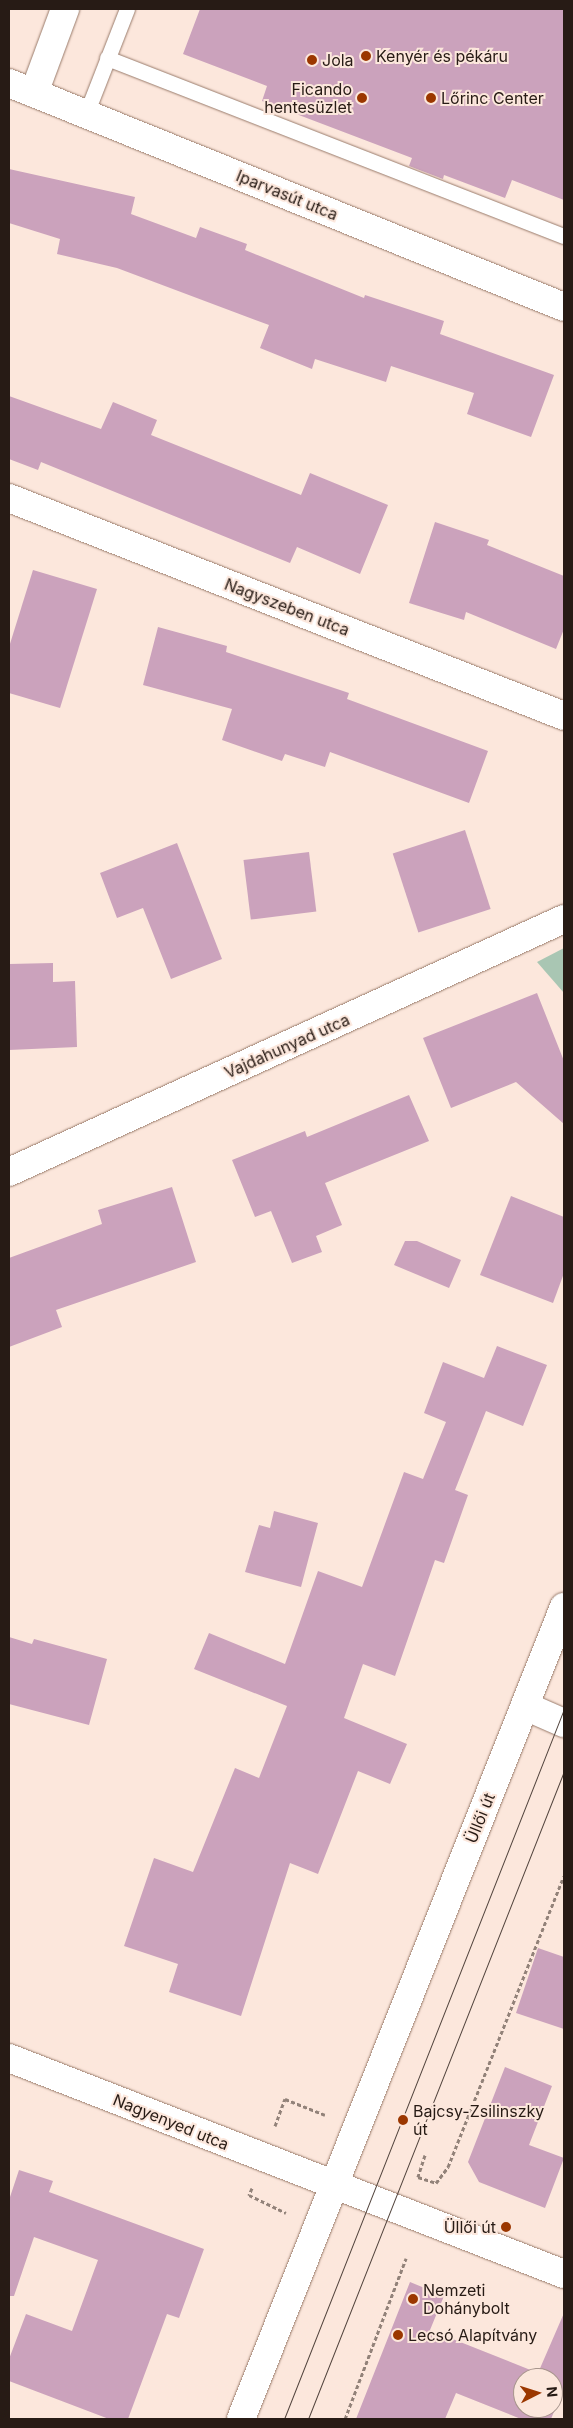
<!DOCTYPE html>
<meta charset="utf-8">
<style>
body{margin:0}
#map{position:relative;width:573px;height:2428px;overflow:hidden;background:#fce7dc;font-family:Inter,sans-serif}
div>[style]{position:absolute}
.green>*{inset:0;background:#a9c6b3}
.building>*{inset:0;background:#cba2bc;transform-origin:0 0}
.path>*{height:3px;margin-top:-1.5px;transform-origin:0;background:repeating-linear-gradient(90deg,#928279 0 4px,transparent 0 6.5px)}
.roads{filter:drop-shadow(0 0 1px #997b6b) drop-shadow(0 0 1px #997b6b)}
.service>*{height:15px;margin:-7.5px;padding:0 7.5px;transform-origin:7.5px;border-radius:7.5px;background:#fff}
.minor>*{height:28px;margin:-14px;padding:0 14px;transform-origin:14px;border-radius:14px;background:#fff}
.secondary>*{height:28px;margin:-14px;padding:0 14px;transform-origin:14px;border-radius:14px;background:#fff}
.tram>*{height:1px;margin:-0.5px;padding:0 0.5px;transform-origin:0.5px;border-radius:0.5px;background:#53453e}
.dots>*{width:14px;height:14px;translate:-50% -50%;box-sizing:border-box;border:2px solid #fce7dc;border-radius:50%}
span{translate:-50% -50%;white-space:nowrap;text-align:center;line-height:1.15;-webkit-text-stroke:4px #fce7dc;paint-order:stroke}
.poi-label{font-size:16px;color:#271b15}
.left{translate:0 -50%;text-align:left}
.right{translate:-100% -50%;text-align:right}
.street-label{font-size:16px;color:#271b15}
.frame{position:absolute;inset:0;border:10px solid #271b15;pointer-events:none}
.north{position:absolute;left:513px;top:2368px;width:50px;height:50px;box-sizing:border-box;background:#fce7dc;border:1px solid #a7958c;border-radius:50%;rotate:85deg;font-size:14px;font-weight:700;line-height:20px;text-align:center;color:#271b15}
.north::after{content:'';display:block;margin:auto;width:18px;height:22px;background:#9b3700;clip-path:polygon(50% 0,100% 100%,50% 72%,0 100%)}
</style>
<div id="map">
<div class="green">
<i style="clip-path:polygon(564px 948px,564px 993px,537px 962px)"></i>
</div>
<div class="building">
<i style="clip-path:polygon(200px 9px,564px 9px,564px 200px,512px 180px,505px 198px,444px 175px,443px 179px,409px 166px,412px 158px,262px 101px,267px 86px,183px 54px)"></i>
<i style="clip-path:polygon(9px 169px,135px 197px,131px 214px,196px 238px,200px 227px,247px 244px,245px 250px,364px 298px,365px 295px,444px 321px,440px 334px,554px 375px,531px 437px,467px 414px,474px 393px,391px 366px,386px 382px,315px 359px,312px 369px,260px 348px,269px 325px,117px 268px,57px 254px,60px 239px,9px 223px)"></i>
<i style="clip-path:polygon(9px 396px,101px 429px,113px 402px,157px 420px,151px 435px,301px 495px,310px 473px,388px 505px,360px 574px,297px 547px,290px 563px,41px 462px,38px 470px,9px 459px)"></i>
<i style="clip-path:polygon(435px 522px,489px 540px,487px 545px,564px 576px,564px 629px,556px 649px,466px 612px,464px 620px,409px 603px)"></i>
<i style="clip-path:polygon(33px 570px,97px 589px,60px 708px,9px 693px,9px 647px)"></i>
<i style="clip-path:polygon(158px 627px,227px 646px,226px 652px,349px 693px,347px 699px,488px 751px,469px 803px,330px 752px,325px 767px,285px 754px,282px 761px,222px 740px,232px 709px,143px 685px)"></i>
<i style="left:465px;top:830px;width:83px;height:76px;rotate:72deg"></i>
<i style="clip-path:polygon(177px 843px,222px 959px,171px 979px,143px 908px,117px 918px,100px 873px)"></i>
<i style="left:309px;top:852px;width:60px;height:66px;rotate:83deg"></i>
<i style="clip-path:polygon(53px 963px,53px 982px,75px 981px,77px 1047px,9px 1050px,9px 964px)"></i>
<i style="clip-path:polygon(537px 993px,564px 1061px,564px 1124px,516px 1082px,451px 1108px,423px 1038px)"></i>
<i style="clip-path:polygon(409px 1095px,429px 1141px,325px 1183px,342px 1225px,316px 1236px,322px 1252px,292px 1263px,271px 1211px,255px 1217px,232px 1160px,305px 1131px,307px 1137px)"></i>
<i style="clip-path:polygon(172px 1187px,196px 1262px,56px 1310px,62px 1327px,9px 1347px,9px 1258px,102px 1224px,98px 1210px)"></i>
<i style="clip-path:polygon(511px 1196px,564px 1217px,564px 1273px,553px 1303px,480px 1275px)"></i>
<i style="clip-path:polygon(405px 1241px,417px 1241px,461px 1260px,449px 1288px,394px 1265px)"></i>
<i style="clip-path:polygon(497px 1346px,547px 1365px,523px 1426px,486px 1411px,455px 1490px,468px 1495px,444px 1563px,435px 1560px,395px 1676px,363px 1664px,344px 1718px,407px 1744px,390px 1784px,358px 1771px,318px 1874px,290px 1863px,241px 2016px,169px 1992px,178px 1964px,124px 1946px,154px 1858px,193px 1872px,235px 1768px,259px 1778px,287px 1706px,194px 1669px,209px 1633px,285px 1664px,318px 1571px,362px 1587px,404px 1472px,423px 1479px,446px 1422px,424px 1413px,443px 1362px,484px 1378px)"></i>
<i style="clip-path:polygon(274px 1511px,318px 1523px,301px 1587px,245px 1572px,259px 1525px,270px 1528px)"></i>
<i style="clip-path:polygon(9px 1637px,32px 1644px,34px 1639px,107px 1659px,89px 1725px,9px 1704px)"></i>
<i style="clip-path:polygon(538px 1948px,564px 1957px,564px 2029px,516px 2013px)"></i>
<i style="clip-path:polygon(505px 2067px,552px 2086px,529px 2145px,564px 2158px,545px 2208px,479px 2182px,468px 2162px)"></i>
<i style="clip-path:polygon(19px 2170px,53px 2181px,49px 2192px,204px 2249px,179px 2318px,167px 2314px,128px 2419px,109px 2419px,9px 2381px,9px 2359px,26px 2314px,72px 2331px,98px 2260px,34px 2237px,14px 2296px,9px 2296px,9px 2200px)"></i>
<i style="clip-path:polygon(evenodd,410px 2282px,444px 2296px,430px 2330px,538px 2373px,564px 2313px,564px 2387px,551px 2419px,521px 2419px,456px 2393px,445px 2419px,356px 2419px,410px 2282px,523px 2378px,553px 2378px,553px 2408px,523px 2408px,523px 2378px)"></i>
</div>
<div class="path">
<i style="left:275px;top:2126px;width:29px;rotate:-70deg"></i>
<i style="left:285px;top:2099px;width:43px;rotate:21.8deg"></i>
<i style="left:425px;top:2155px;width:23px;rotate:108deg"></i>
<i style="left:418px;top:2177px;width:19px;rotate:18deg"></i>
<i style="left:436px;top:2183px;width:20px;rotate:-53deg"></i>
<i style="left:448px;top:2167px;width:313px;rotate:-68.3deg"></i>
<i style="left:252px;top:2188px;width:8px;rotate:113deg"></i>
<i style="left:249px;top:2195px;width:41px;rotate:25.9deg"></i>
<i style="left:345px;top:2419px;width:172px;rotate:-69.2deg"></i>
</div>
<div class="roads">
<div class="service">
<i style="left:107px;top:58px;width:490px;rotate:21.3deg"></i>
<i style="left:86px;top:114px;width:113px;rotate:-68.7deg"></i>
</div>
<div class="minor">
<i style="left:9px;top:83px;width:598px;rotate:21.98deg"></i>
<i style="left:34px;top:93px;width:90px;rotate:-69.7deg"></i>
<i style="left:9px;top:498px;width:596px;rotate:21.44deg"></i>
<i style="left:9px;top:1172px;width:610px;rotate:-24.51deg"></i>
<i style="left:525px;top:1706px;width:43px;rotate:23.6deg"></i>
<i style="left:9px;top:2058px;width:596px;rotate:21.27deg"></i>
</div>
<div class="secondary">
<i style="left:241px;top:2419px;width:874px;rotate:-68.31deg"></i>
</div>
</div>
<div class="tram">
<i style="left:284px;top:2419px;width:763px;rotate:-68.48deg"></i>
<i style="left:308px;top:2419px;width:697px;rotate:-68.44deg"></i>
</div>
<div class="dots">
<i style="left:366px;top:56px;background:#9b3700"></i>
<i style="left:312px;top:60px;background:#9b3700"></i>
<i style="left:362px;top:98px;background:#9b3700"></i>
<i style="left:431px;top:98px;background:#9b3700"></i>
<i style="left:403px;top:2120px;background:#9b3700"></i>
<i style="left:506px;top:2227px;background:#9b3700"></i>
<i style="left:413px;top:2299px;background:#9b3700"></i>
<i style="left:398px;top:2335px;background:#9b3700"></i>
</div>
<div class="poi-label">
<span class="left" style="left:376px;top:56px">Kenyér és pékáru</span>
<span class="left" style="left:322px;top:60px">Jola</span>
<span class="right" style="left:352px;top:98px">Ficando<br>hentesüzlet</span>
<span class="left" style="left:441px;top:98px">Lőrinc Center</span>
<span class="left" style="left:413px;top:2120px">Bajcsy-Zsilinszky<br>út</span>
<span class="right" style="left:496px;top:2227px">Üllői út</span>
<span class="left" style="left:423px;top:2299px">Nemzeti<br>Dohánybolt</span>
<span class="left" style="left:408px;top:2335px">Lecsó Alapítvány</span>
</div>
<div class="street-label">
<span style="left:287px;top:195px;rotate:22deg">Iparvasút utca</span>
<span style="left:287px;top:607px;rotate:21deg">Nagyszeben utca</span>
<span style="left:287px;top:1046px;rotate:-24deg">Vajdahunyad utca</span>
<span style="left:480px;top:1818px;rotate:-68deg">Üllői út</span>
<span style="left:171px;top:2122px;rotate:22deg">Nagyenyed utca</span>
</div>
<div class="frame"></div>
<div class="north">N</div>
</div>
